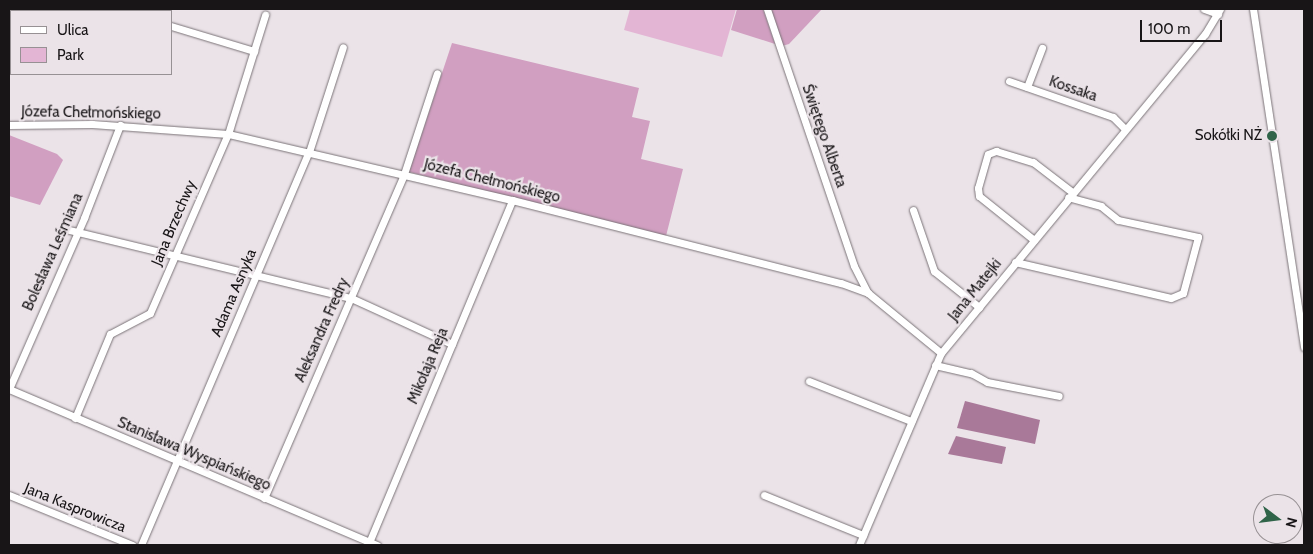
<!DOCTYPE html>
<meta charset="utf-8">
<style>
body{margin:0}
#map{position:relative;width:1313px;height:554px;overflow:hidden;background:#ebe3e8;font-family:Cabin,sans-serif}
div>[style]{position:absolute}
.green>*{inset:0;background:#e3b5d4}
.forest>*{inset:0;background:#d19fc1}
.water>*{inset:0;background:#a97999}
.roads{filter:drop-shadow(0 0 1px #7b7478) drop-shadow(0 0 1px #7b7478)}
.minor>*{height:7px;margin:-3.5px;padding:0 3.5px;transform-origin:3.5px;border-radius:3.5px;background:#fff}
.dots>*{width:14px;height:14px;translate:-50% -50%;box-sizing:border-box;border:2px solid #ebe3e8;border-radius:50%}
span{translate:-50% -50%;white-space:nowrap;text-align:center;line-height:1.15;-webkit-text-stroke:4.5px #ebe3e8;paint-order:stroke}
.street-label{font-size:15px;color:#181517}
.poi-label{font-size:15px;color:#181517}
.right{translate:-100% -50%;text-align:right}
.frame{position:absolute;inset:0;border:10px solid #181517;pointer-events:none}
.legend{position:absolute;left:10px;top:10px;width:162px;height:65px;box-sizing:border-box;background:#ebe3e8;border:1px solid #979194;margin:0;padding:6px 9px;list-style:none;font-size:15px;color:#181517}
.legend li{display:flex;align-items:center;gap:10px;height:25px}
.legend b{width:25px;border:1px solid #979194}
.north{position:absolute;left:1253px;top:494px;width:50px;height:50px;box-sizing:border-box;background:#ebe3e8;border:1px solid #979194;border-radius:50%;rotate:105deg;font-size:14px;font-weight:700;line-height:20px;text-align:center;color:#181517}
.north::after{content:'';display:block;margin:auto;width:18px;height:22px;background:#306449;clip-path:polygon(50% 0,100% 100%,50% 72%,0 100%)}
.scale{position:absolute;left:1140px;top:20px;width:82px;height:22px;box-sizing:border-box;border:2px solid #181517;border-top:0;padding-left:6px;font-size:15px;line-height:18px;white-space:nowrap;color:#181517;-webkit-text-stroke:4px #ebe3e8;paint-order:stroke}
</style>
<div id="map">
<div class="green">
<i style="clip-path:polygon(630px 9px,736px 9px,722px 57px,624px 30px)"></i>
</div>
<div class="forest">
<i style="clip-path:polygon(737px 9px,763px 9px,775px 44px,731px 30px)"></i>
<i style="clip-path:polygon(770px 9px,822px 9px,789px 44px,782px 46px)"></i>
<i style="clip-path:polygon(452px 43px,639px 88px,632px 117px,650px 121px,641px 159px,683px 169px,666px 236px,409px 172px)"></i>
<i style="clip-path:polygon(9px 135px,57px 154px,63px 160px,40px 205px,9px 196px)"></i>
</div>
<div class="water">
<i style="clip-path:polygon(965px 401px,1040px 420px,1035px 444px,957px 428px)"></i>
<i style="clip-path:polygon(956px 436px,1006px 447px,1002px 464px,948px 454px)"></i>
</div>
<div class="roads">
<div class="minor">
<i style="left:767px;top:9px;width:271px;rotate:71.3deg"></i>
<i style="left:854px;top:266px;width:30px;rotate:63deg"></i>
<i style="left:1204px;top:9px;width:15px;rotate:20deg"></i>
<i style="left:1253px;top:9px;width:342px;rotate:81.4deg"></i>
<i style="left:171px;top:26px;width:87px;rotate:16.8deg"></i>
<i style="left:1009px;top:81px;width:110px;rotate:19.1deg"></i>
<i style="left:1113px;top:117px;width:17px;rotate:45deg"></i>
<i style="left:1027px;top:87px;width:42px;rotate:-69deg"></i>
<i style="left:9px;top:125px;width:83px;rotate:-0.7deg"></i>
<i style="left:92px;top:124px;width:136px;rotate:4.2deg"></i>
<i style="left:228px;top:134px;width:292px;rotate:13.1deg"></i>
<i style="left:512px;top:200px;width:339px;rotate:14.2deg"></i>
<i style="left:841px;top:283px;width:29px;rotate:20deg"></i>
<i style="left:868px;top:293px;width:94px;rotate:39.4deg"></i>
<i style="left:913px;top:210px;width:65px;rotate:71deg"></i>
<i style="left:934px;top:271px;width:58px;rotate:38.7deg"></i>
<i style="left:65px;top:229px;width:294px;rotate:13.6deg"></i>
<i style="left:351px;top:298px;width:111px;rotate:24.5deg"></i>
<i style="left:1034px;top:240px;width:70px;rotate:-141.3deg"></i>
<i style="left:979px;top:196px;width:8px;rotate:-97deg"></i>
<i style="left:978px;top:188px;width:35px;rotate:-74deg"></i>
<i style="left:988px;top:154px;width:9px;rotate:-21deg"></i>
<i style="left:996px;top:151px;width:39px;rotate:17deg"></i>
<i style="left:1033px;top:162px;width:49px;rotate:37.6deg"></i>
<i style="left:1015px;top:262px;width:160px;rotate:13deg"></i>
<i style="left:1171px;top:298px;width:13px;rotate:-23deg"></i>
<i style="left:1183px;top:293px;width:58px;rotate:-75deg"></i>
<i style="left:1198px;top:237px;width:82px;rotate:-168deg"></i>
<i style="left:1118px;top:220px;width:22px;rotate:-141deg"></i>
<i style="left:1101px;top:206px;width:34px;rotate:-165deg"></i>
<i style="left:935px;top:365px;width:37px;rotate:13deg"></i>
<i style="left:971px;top:373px;width:18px;rotate:29deg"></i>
<i style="left:987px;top:382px;width:73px;rotate:11deg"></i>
<i style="left:809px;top:381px;width:110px;rotate:21.4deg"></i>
<i style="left:9px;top:389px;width:400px;rotate:23deg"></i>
<i style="left:9px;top:389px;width:187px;rotate:-66.3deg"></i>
<i style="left:84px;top:218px;width:100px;rotate:-68.8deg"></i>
<i style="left:75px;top:418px;width:91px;rotate:-67.4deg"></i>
<i style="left:110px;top:334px;width:45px;rotate:-27.7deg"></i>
<i style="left:150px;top:313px;width:195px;rotate:-66.5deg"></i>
<i style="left:228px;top:134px;width:125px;rotate:-72.7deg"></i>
<i style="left:9px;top:495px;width:133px;rotate:22.1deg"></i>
<i style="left:764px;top:495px;width:107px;rotate:22deg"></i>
<i style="left:264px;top:498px;width:353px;rotate:-66.6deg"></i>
<i style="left:404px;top:174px;width:106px;rotate:-71.9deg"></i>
<i style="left:141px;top:545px;width:427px;rotate:-66.9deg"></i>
<i style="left:309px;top:152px;width:110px;rotate:-72.1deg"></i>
<i style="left:368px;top:545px;width:374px;rotate:-67.3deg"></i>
<i style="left:859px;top:545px;width:209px;rotate:-66.9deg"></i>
<i style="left:941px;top:353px;width:414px;rotate:-50.4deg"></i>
<i style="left:1205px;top:34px;width:29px;rotate:-59deg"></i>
</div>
</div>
<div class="dots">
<i style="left:1272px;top:136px;background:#306449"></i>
</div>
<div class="street-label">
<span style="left:1073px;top:89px;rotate:19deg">Kossaka</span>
<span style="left:91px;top:113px;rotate:1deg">Józefa Chełmońskiego</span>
<span style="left:824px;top:136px;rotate:71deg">Świętego Alberta</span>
<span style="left:492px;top:181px;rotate:14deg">Józefa Chełmońskiego</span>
<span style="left:174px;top:223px;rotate:-67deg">Jana Brzechwy</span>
<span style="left:53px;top:252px;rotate:-66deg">Bolesława Leśmiana</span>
<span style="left:975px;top:290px;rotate:-51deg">Jana Matejki</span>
<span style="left:234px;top:293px;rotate:-67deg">Adama Asnyka</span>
<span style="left:322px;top:330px;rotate:-66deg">Aleksandra Fredry</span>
<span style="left:428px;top:366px;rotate:-67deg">Mikołaja Reja</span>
<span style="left:194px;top:454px;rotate:23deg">Stanisława Wyspiańskiego</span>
<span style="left:75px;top:508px;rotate:22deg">Jana Kasprowicza</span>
</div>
<div class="poi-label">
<span class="right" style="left:1262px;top:136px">Sokółki NŻ</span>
</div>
<div class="frame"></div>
<ul class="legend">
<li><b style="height:6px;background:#fff"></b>Ulica</li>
<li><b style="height:14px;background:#e3b5d4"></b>Park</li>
</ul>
<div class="north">N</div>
<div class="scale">100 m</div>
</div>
